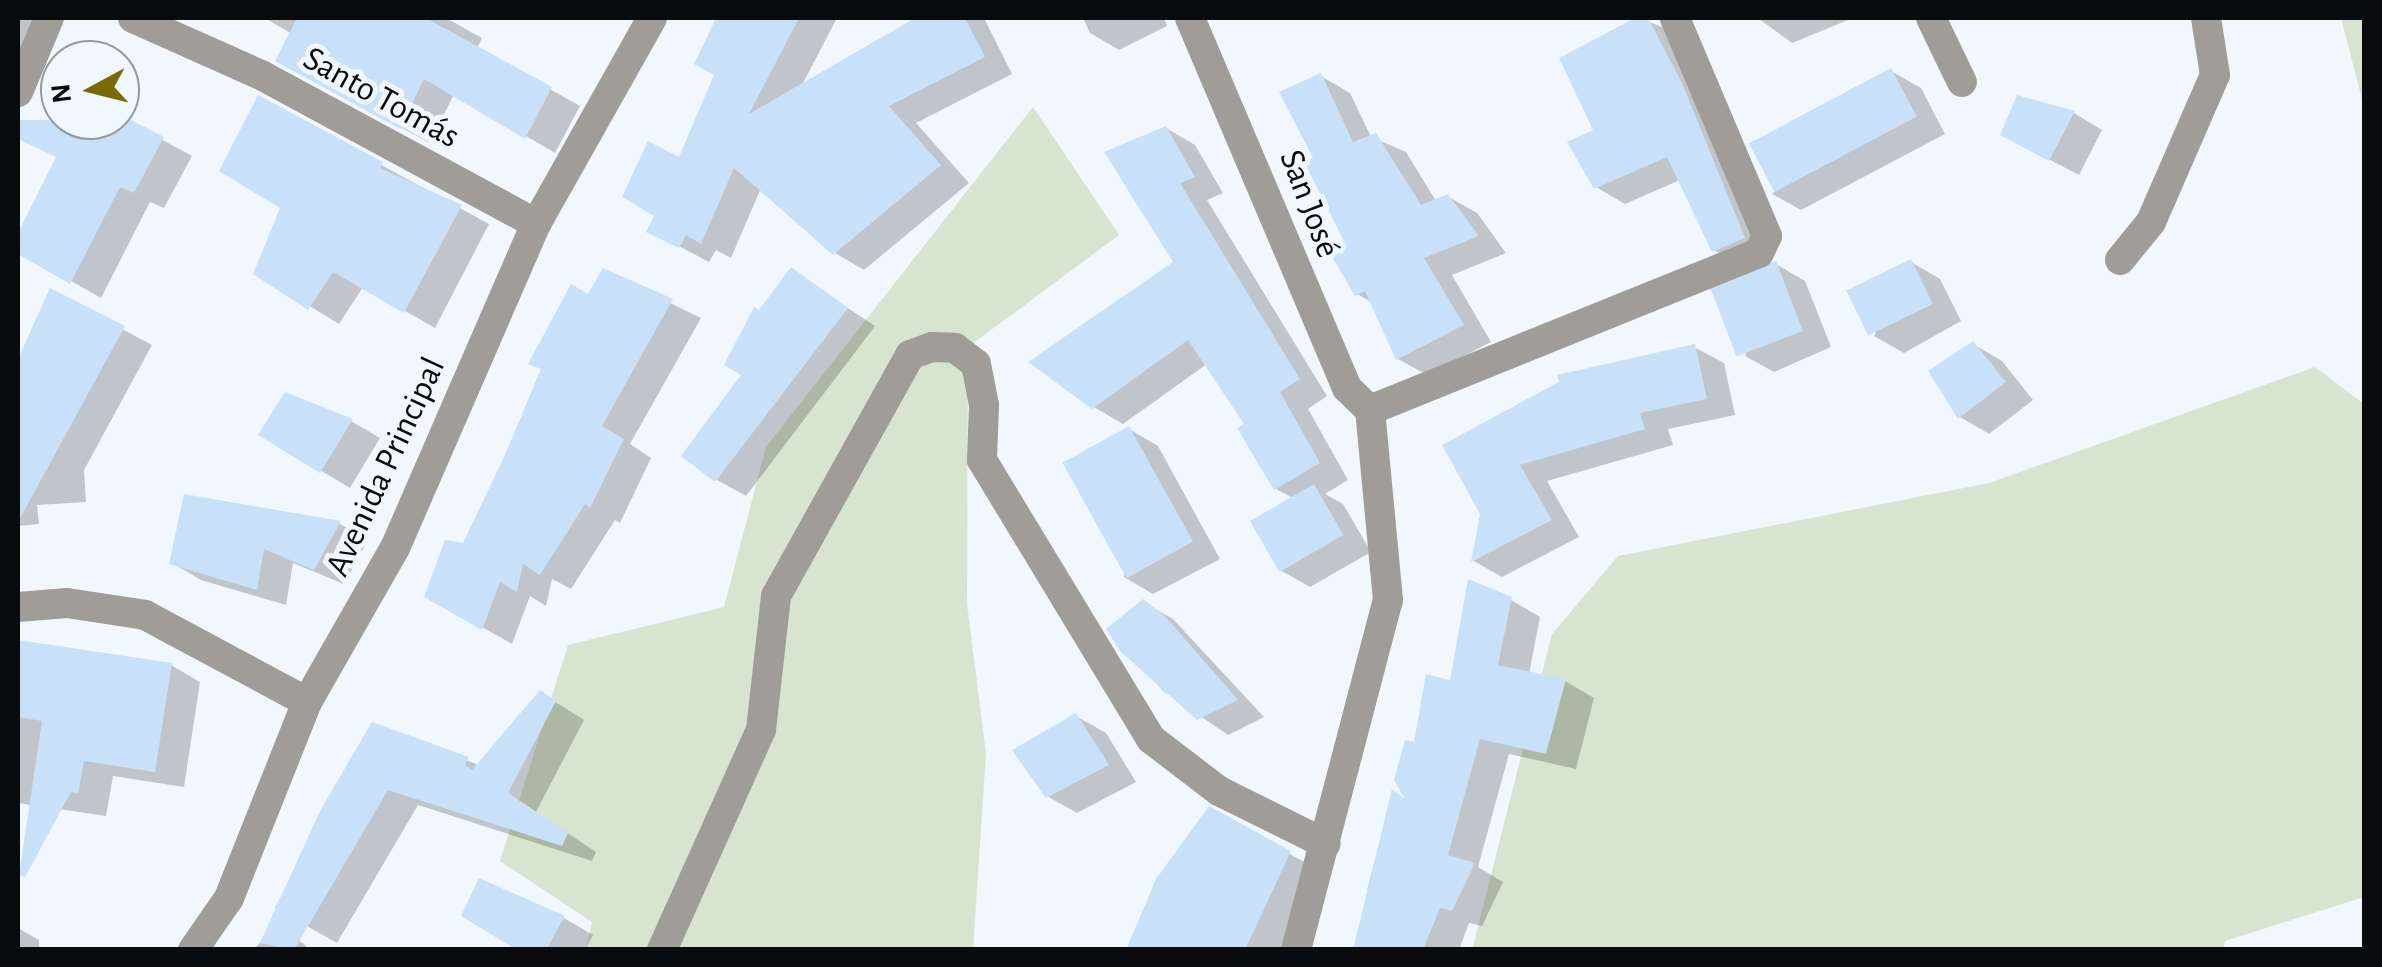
<!DOCTYPE html>
<meta charset="utf-8">
<style>
body{margin:0}
#map{position:relative;width:2382px;height:967px;overflow:hidden;background:#f0f7fe;font-family:"Alegreya Sans",sans-serif}
div>[style]{position:absolute}
.green>*{inset:0;background:#d7e5d0}
.shadow>*{inset:0;background:#0003}
.building>*{inset:0;background:#c8e0f8;transform-origin:0 0}
.minor>*{height:30px;margin:-15px;padding:0 15px;transform-origin:15px;border-radius:15px;background:#a09d99}
span{translate:-50% -50%;white-space:nowrap;text-align:center;line-height:1.15;-webkit-text-stroke:10px #f0f7fe;paint-order:stroke}
.street-label{font-size:35px;color:#090c0f}
.frame{position:absolute;inset:0;border:20px solid #090c0f;pointer-events:none}
.north{position:absolute;left:40px;top:40px;width:100px;height:100px;box-sizing:border-box;background:#f0f7fe;border:2px solid #94999e;border-radius:50%;rotate:263deg;font-size:28px;font-weight:700;line-height:40px;text-align:center;color:#090c0f}
.north::after{content:'';display:block;margin:auto;width:35px;height:45px;background:#796b04;clip-path:polygon(50% 0,100% 100%,50% 72%,0 100%)}
</style>
<div id="map">
<div class="green">
<i style="clip-path:polygon(2341px 18px,2364px 18px,2364px 107px)"></i>
<i style="clip-path:polygon(1033px 107px,1119px 235px,968px 347px,967px 604px,986px 753px,973px 949px,586px 949px,592px 922px,500px 861px,568px 645px,724px 607px,766px 447px)"></i>
<i style="clip-path:polygon(2315px 367px,2364px 404px,2364px 897px,2225px 941px,2223px 949px,1472px 950px,1552px 634px,1618px 556px,1989px 483px)"></i>
</div>
<div class="shadow">
<i style="clip-path:polygon(18px 18px,45px 18px,18px 67px)"></i>
<i style="clip-path:polygon(265px 18px,446px 18px,482px 38px,477px 48px,580px 106px,555px 153px,454px 94px,430px 143px,307px 77px,292px 34px)"></i>
<i style="clip-path:polygon(719px 18px,837px 18px,801px 87px,920px 18px,984px 18px,1012px 74px,916px 123px,969px 183px,864px 270px,835px 253px,761px 188px,731px 258px,716px 250px,709px 262px,650px 231px,717px 74px,697px 63px)"></i>
<i style="clip-path:polygon(1083px 18px,1164px 18px,1167px 26px,1119px 50px,1090px 33px)"></i>
<i style="clip-path:polygon(1640px 18px,1674px 32px,1774px 252px,1743px 267px,1714px 250px,1680px 180px,1625px 204px,1596px 187px,1597px 131px,1562px 59px)"></i>
<i style="clip-path:polygon(1758px 18px,1853px 18px,1792px 43px)"></i>
<i style="clip-path:polygon(1891px 71px,1921px 88px,1945px 134px,1801px 210px,1772px 194px)"></i>
<i style="clip-path:polygon(1321px 76px,1350px 93px,1371px 137px,1406px 152px,1436px 201px,1447px 196px,1477px 213px,1506px 253px,1452px 275px,1491px 342px,1427px 375px,1398px 359px,1373px 303px,1357px 294px,1347px 242px,1316px 159px)"></i>
<i style="clip-path:polygon(259px 98px,489px 224px,435px 328px,363px 287px,339px 324px,256px 273px,283px 207px)"></i>
<i style="clip-path:polygon(2074px 113px,2102px 130px,2079px 175px,2033px 151px)"></i>
<i style="clip-path:polygon(120px 117px,192px 156px,164px 208px,150px 202px,101px 298px,18px 251px,18px 238px,59px 156px,63px 120px)"></i>
<i style="clip-path:polygon(1166px 128px,1195px 145px,1223px 193px,1207px 200px,1327px 396px,1308px 409px,1348px 480px,1325px 494px,1343px 504px,1371px 552px,1310px 587px,1280px 570px,1293px 498px,1276px 489px,1248px 425px,1207px 364px,1123px 424px,1094px 407px,1176px 263px)"></i>
<i style="clip-path:polygon(1911px 262px,1940px 279px,1961px 321px,1904px 353px,1874px 336px)"></i>
<i style="clip-path:polygon(1776px 264px,1805px 281px,1831px 347px,1774px 372px,1745px 356px)"></i>
<i style="clip-path:polygon(604px 271px,701px 318px,630px 444px,651px 458px,620px 523px,615px 520px,571px 589px,552px 579px,546px 606px,530px 596px,512px 644px,427px 596px,465px 545px)"></i>
<i style="clip-path:polygon(792px 271px,875px 326px,746px 496px,717px 480px,760px 313px)"></i>
<i style="clip-path:polygon(51px 291px,152px 345px,84px 470px,86px 502px,37px 505px,39px 524px,18px 526px,18px 365px)"></i>
<i style="clip-path:polygon(1973px 344px,2002px 361px,2033px 400px,1989px 434px,1960px 417px)"></i>
<i style="clip-path:polygon(1694px 347px,1724px 363px,1735px 415px,1668px 429px,1673px 445px,1547px 481px,1579px 537px,1502px 577px,1474px 561px,1483px 513px,1446px 446px)"></i>
<i style="clip-path:polygon(351px 421px,380px 438px,350px 488px,261px 435px)"></i>
<i style="clip-path:polygon(1129px 429px,1158px 446px,1220px 559px,1153px 594px,1124px 577px)"></i>
<i style="clip-path:polygon(186px 497px,340px 524px,368px 540px,344px 584px,293px 563px,286px 605px,201px 580px,172px 563px)"></i>
<i style="clip-path:polygon(1511px 600px,1540px 617px,1529px 674px,1565px 681px,1594px 698px,1576px 769px,1509px 754px,1478px 867px,1503px 882px,1482px 926px,1469px 923px,1459px 950px,1354px 950px,1373px 893px,1367px 890px,1393px 792px,1409px 802px,1416px 745px)"></i>
<i style="clip-path:polygon(1143px 602px,1173px 619px,1264px 717px,1228px 735px,1162px 690px,1110px 629px)"></i>
<i style="clip-path:polygon(18px 642px,171px 665px,200px 682px,184px 787px,113px 776px,106px 816px,18px 803px)"></i>
<i style="clip-path:polygon(541px 693px,584px 720px,536px 812px,596px 852px,592px 861px,418px 805px,337px 943px,275px 908px,373px 725px,479px 765px)"></i>
<i style="clip-path:polygon(1076px 716px,1106px 733px,1136px 782px,1077px 813px,1047px 796px)"></i>
<i style="clip-path:polygon(1209px 810px,1319px 870px,1282px 950px,1143px 950px)"></i>
<i style="clip-path:polygon(480px 881px,564px 918px,593px 935px,585px 950px,522px 950px)"></i>
<i style="clip-path:polygon(275px 927px,304px 944px,310px 950px,253px 950px)"></i>
<i style="clip-path:polygon(18px 928px,39px 940px,39px 950px,18px 950px)"></i>
</div>
<div class="building">
<i style="clip-path:polygon(297px 18px,426px 18px,552px 87px,525px 139px,424px 79px,400px 129px,275px 61px)"></i>
<i style="clip-path:polygon(716px 18px,799px 18px,749px 114px,915px 18px,965px 18px,985px 57px,889px 106px,941px 165px,833px 255px,734px 168px,701px 244px,686px 235px,679px 248px,646px 232px,654px 216px,622px 197px,648px 141px,679px 157px,714px 75px,694px 64px)"></i>
<i style="clip-path:polygon(1635px 18px,1648px 18px,1682px 83px,1745px 238px,1712px 252px,1667px 157px,1594px 189px,1567px 142px,1593px 130px,1559px 58px)"></i>
<i style="left:1891px;top:68px;width:55px;height:161px;rotate:62deg"></i>
<i style="clip-path:polygon(1321px 73px,1353px 142px,1376px 133px,1421px 205px,1448px 194px,1479px 236px,1424px 258px,1464px 325px,1396px 360px,1365px 291px,1355px 296px,1328px 250px,1344px 241px,1304px 162px,1313px 158px,1279px 92px)"></i>
<i style="clip-path:polygon(258px 95px,383px 162px,380px 168px,462px 205px,404px 313px,333px 272px,308px 310px,253px 274px,280px 208px,219px 171px)"></i>
<i style="clip-path:polygon(2017px 95px,2075px 111px,2049px 161px,2000px 135px)"></i>
<i style="clip-path:polygon(18px 120px,131px 120px,164px 137px,134px 193px,120px 187px,70px 284px,18px 254px,18px 233px,56px 157px,18px 139px)"></i>
<i style="clip-path:polygon(1166px 126px,1195px 177px,1180px 183px,1300px 379px,1280px 392px,1320px 463px,1274px 490px,1237px 428px,1244px 424px,1188px 340px,1092px 409px,1028px 362px,1173px 262px,1104px 152px)"></i>
<i style="left:1911px;top:259px;width:50px;height:72px;rotate:64deg"></i>
<i style="left:1776px;top:261px;width:75px;height:71px;rotate:69deg"></i>
<i style="clip-path:polygon(791px 267px,848px 308px,715px 482px,681px 456px,741px 375px,724px 365px,754px 307px,759px 310px)"></i>
<i style="clip-path:polygon(603px 268px,673px 299px,602px 426px,624px 439px,590px 508px,585px 504px,540px 575px,523px 564px,517px 592px,500px 582px,482px 630px,424px 597px,445px 540px,463px 543px,505px 455px,541px 369px,528px 364px,571px 284px,588px 294px)"></i>
<i style="clip-path:polygon(50px 288px,125px 326px,18px 522px,18px 359px)"></i>
<i style="clip-path:polygon(1973px 341px,2006px 382px,1958px 419px,1928px 371px)"></i>
<i style="clip-path:polygon(1695px 344px,1707px 399px,1640px 413px,1645px 429px,1520px 465px,1552px 520px,1471px 562px,1480px 514px,1442px 445px,1559px 382px,1557px 375px)"></i>
<i style="clip-path:polygon(285px 392px,353px 419px,320px 473px,258px 435px)"></i>
<i style="left:1129px;top:426px;width:132px;height:76px;rotate:61deg"></i>
<i style="left:1314px;top:484px;width:59px;height:74px;rotate:60deg"></i>
<i style="clip-path:polygon(184px 494px,248px 505px,341px 521px,314px 570px,264px 549px,257px 590px,169px 564px)"></i>
<i style="clip-path:polygon(1468px 579px,1512px 597px,1498px 665px,1566px 679px,1546px 754px,1480px 739px,1448px 855px,1475px 863px,1452px 911px,1440px 908px,1423px 950px,1353px 950px,1392px 789px,1405px 799px,1394px 780px,1405px 740px,1414px 742px,1426px 674px,1450px 680px)"></i>
<i style="clip-path:polygon(1143px 599px,1165px 616px,1238px 700px,1197px 720px,1120px 651px,1106px 629px)"></i>
<i style="clip-path:polygon(18px 640px,172px 663px,155px 772px,84px 761px,78px 794px,71px 792px,25px 877px,19px 875px,42px 721px,18px 717px)"></i>
<i style="clip-path:polygon(540px 690px,556px 701px,508px 793px,568px 833px,562px 846px,388px 790px,294px 950px,260px 943px,320px 811px,372px 722px,469px 757px,465px 765px,472px 770px)"></i>
<i style="clip-path:polygon(1076px 713px,1109px 765px,1046px 798px,1012px 750px)"></i>
<i style="clip-path:polygon(1209px 806px,1291px 851px,1245px 950px,1126px 950px,1156px 879px)"></i>
<i style="clip-path:polygon(479px 878px,565px 916px,546px 950px,517px 950px,461px 916px)"></i>
</div>
<div class="minor">
<i style="left:133px;top:18px;width:140px;rotate:24deg"></i>
<i style="left:261px;top:75px;width:313px;rotate:28.4deg"></i>
<i style="left:1190px;top:18px;width:402px;rotate:67deg"></i>
<i style="left:1347px;top:388px;width:32px;rotate:44deg"></i>
<i style="left:1931px;top:18px;width:71px;rotate:64.2deg"></i>
<i style="left:18px;top:92px;width:80px;rotate:-67.3deg"></i>
<i style="left:2120px;top:260px;width:49px;rotate:-50.8deg"></i>
<i style="left:2151px;top:222px;width:160px;rotate:-66.5deg"></i>
<i style="left:2215px;top:75px;width:58px;rotate:-99deg"></i>
<i style="left:18px;top:607px;width:49px;rotate:-4.7deg"></i>
<i style="left:67px;top:603px;width:79px;rotate:8.7deg"></i>
<i style="left:145px;top:615px;width:184px;rotate:28.2deg"></i>
<i style="left:193px;top:950px;width:63px;rotate:-55.3deg"></i>
<i style="left:229px;top:898px;width:211px;rotate:-68.3deg"></i>
<i style="left:307px;top:702px;width:177px;rotate:-60.3deg"></i>
<i style="left:395px;top:548px;width:353px;rotate:-66.5deg"></i>
<i style="left:536px;top:224px;width:236px;rotate:-60.6deg"></i>
<i style="left:662px;top:950px;width:241px;rotate:-65.8deg"></i>
<i style="left:761px;top:730px;width:135px;rotate:-83.6deg"></i>
<i style="left:776px;top:596px;width:276px;rotate:-60.9deg"></i>
<i style="left:910px;top:355px;width:23px;rotate:-20deg"></i>
<i style="left:932px;top:347px;width:23px;rotate:2deg"></i>
<i style="left:955px;top:348px;width:26px;rotate:37deg"></i>
<i style="left:976px;top:364px;width:42px;rotate:79deg"></i>
<i style="left:984px;top:405px;width:55px;rotate:92.1deg"></i>
<i style="left:982px;top:460px;width:326px;rotate:58.8deg"></i>
<i style="left:1151px;top:739px;width:86px;rotate:37.4deg"></i>
<i style="left:1219px;top:791px;width:119px;rotate:26.4deg"></i>
<i style="left:1296px;top:950px;width:362px;rotate:-75.3deg"></i>
<i style="left:1388px;top:600px;width:191px;rotate:-95.4deg"></i>
<i style="left:1370px;top:410px;width:419px;rotate:-22deg"></i>
<i style="left:1759px;top:253px;width:19px;rotate:-65deg"></i>
<i style="left:1767px;top:236px;width:237px;rotate:-112.9deg"></i>
</div>
<div class="street-label">
<span style="left:381px;top:98px;rotate:29deg">Santo Tomás</span>
<span style="left:1309px;top:204px;rotate:69deg">San José</span>
<span style="left:386px;top:467px;rotate:-65deg">Avenida Principal</span>
</div>
<div class="frame"></div>
<div class="north">N</div>
</div>
